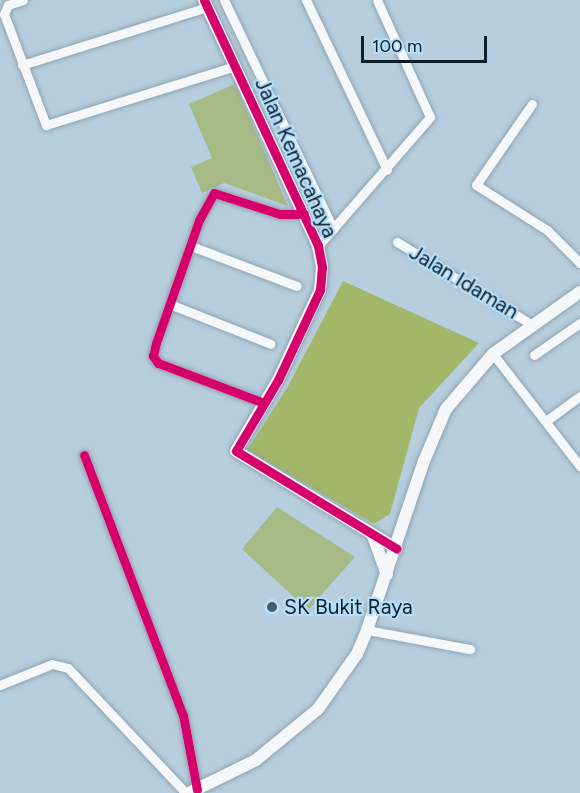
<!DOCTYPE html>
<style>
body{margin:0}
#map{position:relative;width:580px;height:793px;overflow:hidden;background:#b7cede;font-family:Figtree,sans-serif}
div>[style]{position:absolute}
.green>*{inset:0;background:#a6ba85}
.forest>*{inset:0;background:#a2b768}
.roads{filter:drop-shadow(0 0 2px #91a3b0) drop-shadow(0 0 2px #91a3b0)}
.street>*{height:9px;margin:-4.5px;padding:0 4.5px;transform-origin:4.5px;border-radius:4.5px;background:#f4f8fa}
.secondary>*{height:12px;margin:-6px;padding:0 6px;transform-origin:6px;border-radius:6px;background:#f4f8fa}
.cycleway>*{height:9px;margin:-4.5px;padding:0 4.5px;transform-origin:4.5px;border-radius:4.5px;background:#d6006c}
.dots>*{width:16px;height:16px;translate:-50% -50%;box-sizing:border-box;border:3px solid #b4defb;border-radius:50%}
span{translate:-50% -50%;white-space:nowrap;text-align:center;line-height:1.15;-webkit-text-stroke:4.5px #b4defb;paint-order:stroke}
.street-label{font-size:21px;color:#0f1f29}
.poi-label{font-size:21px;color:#0f1f29}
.left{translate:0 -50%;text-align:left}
.scale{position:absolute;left:361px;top:36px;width:126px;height:27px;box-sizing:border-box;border:3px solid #0f1f29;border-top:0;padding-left:8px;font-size:18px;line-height:21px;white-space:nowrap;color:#0f1f29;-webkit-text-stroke:4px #b4defb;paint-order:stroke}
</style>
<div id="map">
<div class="green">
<i style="clip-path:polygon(235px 84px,288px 206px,224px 183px,202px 193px,191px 167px,212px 158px,189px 104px)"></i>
<i style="clip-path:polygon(277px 507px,355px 557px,308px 610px,242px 549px)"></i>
</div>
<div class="forest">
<i style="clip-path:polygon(343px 281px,479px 343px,419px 408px,390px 514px,374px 524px,247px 450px,287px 388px)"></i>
</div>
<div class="roads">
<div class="street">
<i style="left:23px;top:0;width:16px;rotate:162deg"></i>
<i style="left:8px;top:5px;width:10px;rotate:114deg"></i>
<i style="left:4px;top:14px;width:119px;rotate:69.3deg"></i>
<i style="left:46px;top:125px;width:198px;rotate:-17.3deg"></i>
<i style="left:224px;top:0;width:254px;rotate:64.5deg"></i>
<i style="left:306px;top:0;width:188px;rotate:64.5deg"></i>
<i style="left:22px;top:65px;width:194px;rotate:-17.4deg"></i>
<i style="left:532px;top:104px;width:98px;rotate:124.7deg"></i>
<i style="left:476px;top:185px;width:84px;rotate:32.4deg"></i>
<i style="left:547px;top:230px;width:47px;rotate:45deg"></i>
<i style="left:397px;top:242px;width:157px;rotate:31.5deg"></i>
<i style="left:191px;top:246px;width:113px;rotate:20.7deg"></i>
<i style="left:318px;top:246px;width:171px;rotate:-49deg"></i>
<i style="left:430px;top:117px;width:128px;rotate:-114.4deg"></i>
<i style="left:172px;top:305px;width:106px;rotate:21.5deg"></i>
<i style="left:493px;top:354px;width:142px;rotate:52.2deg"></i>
<i style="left:534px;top:355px;width:56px;rotate:-34.8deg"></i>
<i style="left:264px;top:403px;width:113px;rotate:-159.3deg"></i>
<i style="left:158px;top:363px;width:9px;rotate:-126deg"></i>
<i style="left:153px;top:356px;width:13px;rotate:-77deg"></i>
<i style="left:156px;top:343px;width:130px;rotate:-70.7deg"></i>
<i style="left:199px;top:220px;width:31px;rotate:-61deg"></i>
<i style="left:214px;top:193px;width:69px;rotate:17.7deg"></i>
<i style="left:280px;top:214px;width:24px"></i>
<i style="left:546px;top:421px;width:42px;rotate:-36.3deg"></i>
<i style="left:84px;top:455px;width:278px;rotate:69.2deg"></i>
<i style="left:183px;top:715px;width:76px;rotate:79.4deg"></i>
<i style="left:367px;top:630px;width:105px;rotate:10.5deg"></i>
<i style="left:0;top:685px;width:56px;rotate:-22deg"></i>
<i style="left:52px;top:664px;width:16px;rotate:14deg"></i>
<i style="left:68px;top:668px;width:172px;rotate:46.7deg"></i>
</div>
<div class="secondary">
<i style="left:204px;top:0;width:271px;rotate:65.1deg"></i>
<i style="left:318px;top:246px;width:21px;rotate:79deg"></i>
<i style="left:322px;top:267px;width:23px;rotate:95deg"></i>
<i style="left:320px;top:290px;width:99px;rotate:115deg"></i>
<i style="left:278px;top:380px;width:82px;rotate:120.6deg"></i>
<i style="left:236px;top:451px;width:188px;rotate:31.3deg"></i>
<i style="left:373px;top:536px;width:41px;rotate:70.3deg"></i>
<i style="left:189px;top:793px;width:75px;rotate:-26.2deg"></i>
<i style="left:256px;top:760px;width:80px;rotate:-39.4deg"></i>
<i style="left:318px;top:709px;width:67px;rotate:-54.7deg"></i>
<i style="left:357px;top:654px;width:26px;rotate:-67deg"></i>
<i style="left:367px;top:630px;width:178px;rotate:-71.4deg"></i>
<i style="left:424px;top:461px;width:56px;rotate:-67.1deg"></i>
<i style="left:446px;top:409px;width:72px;rotate:-49.5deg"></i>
<i style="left:493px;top:354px;width:107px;rotate:-35.5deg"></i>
</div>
</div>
<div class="cycleway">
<i style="left:204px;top:0;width:271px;rotate:65.1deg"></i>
<i style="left:318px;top:246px;width:21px;rotate:79deg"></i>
<i style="left:322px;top:267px;width:23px;rotate:95deg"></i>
<i style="left:320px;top:290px;width:99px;rotate:115deg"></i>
<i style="left:278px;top:380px;width:82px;rotate:120.6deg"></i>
<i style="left:236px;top:451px;width:188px;rotate:31.3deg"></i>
<i style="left:264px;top:403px;width:113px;rotate:-159.3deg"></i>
<i style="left:158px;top:363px;width:9px;rotate:-126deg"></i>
<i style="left:153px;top:356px;width:13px;rotate:-77deg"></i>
<i style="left:156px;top:343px;width:130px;rotate:-70.7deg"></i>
<i style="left:199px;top:220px;width:31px;rotate:-61deg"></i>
<i style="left:214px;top:193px;width:69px;rotate:17.7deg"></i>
<i style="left:280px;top:214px;width:24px"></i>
<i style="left:84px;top:455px;width:278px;rotate:69.2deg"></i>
<i style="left:183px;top:715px;width:76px;rotate:79.4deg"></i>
</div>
<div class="dots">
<i style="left:272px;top:607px;background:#4a5c68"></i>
</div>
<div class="street-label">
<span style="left:296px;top:158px;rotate:66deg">Jalan Kemacahaya</span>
<span style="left:464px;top:282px;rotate:31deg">Jalan Idaman</span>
</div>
<div class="poi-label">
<span class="left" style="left:284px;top:607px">SK Bukit Raya</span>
</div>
<div class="scale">100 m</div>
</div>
